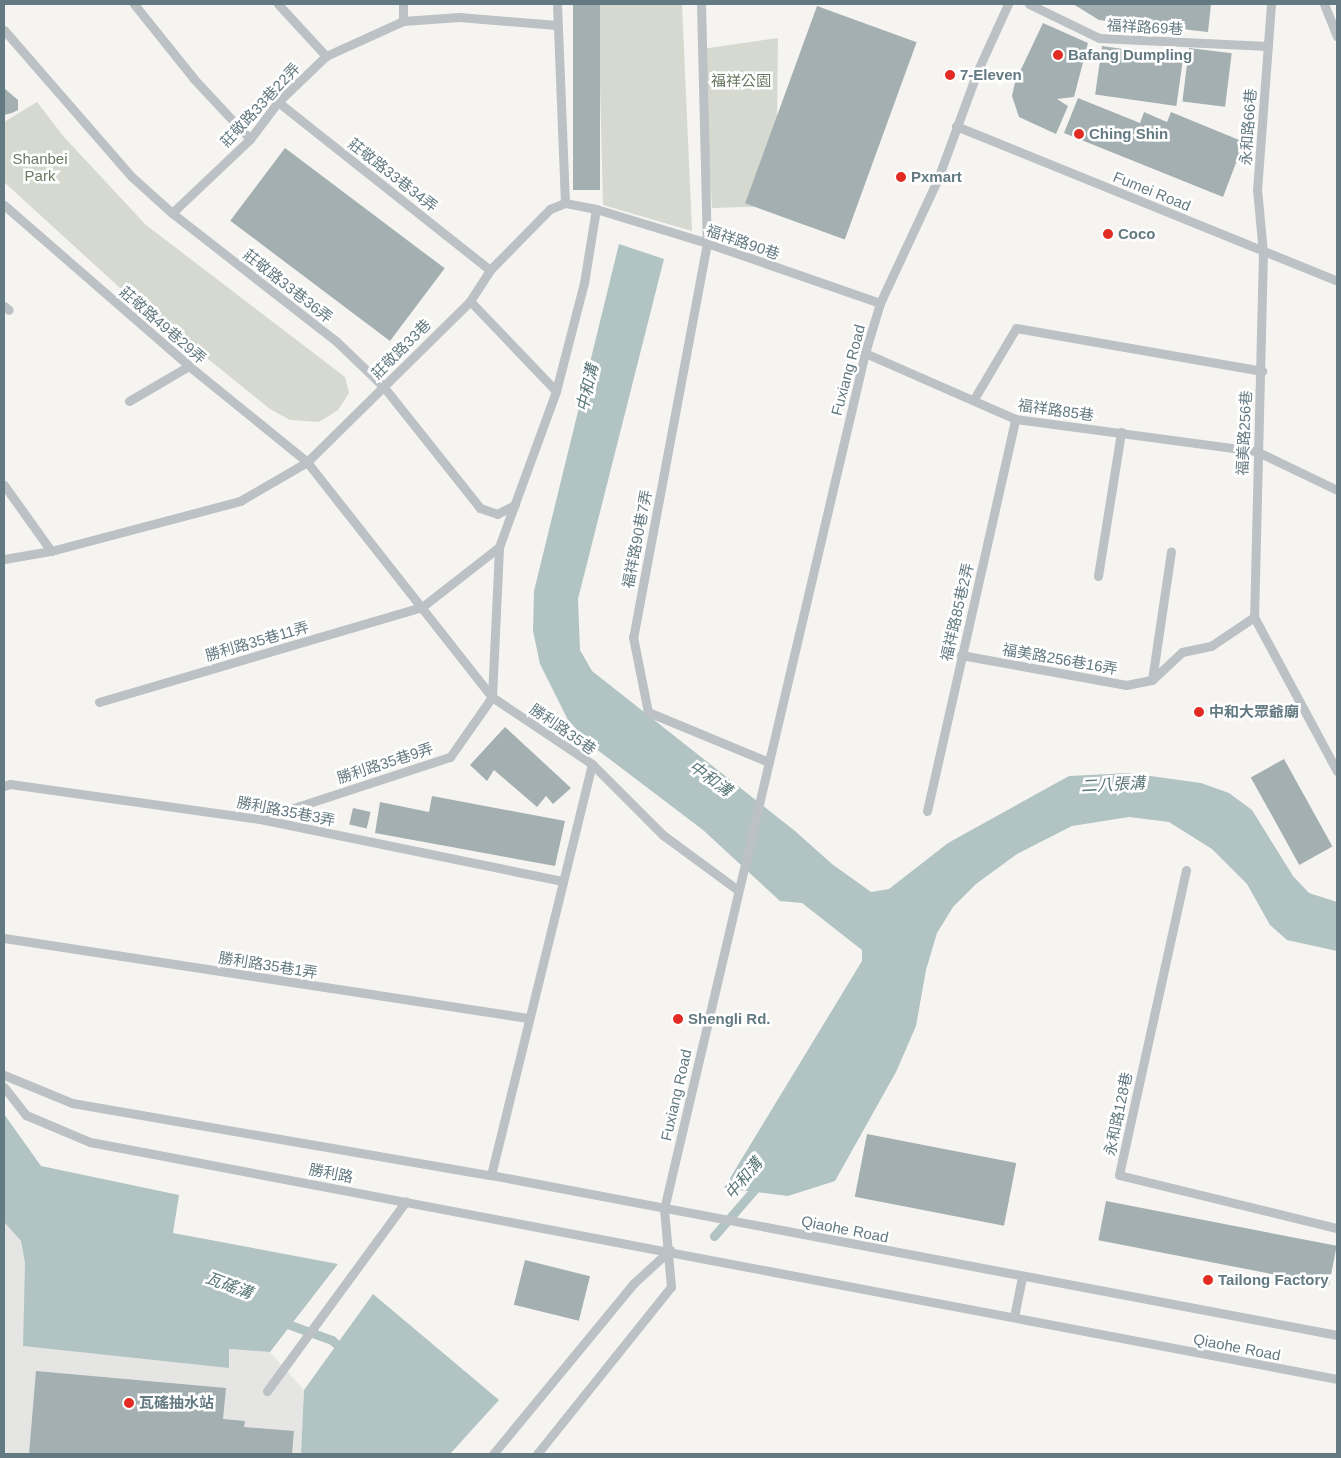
<!DOCTYPE html>
<meta charset="utf-8">
<style>
body{margin:0}
#map{position:relative;width:1341px;height:1458px;overflow:hidden;background:#f5f4f1;font-family:Helvetica,"Noto Sans TC",sans-serif}
div>[style]{position:absolute}
.built>*{inset:0;background:#e5e6e4}
.green>*{inset:0;background:#d5d9d0}
.water>*{inset:0;background:#b2c3c4}
.stream>*{height:9px;margin:-4.5px;padding:0 4.5px;transform-origin:4.5px;border-radius:4.5px;background:#b2c3c4}
.building>*{inset:0;background:#a4afb2;transform-origin:0 0}
.minor>*{height:9px;margin:-4.5px;padding:0 4.5px;transform-origin:4.5px;border-radius:4.5px;background:#bbc1c4}
.dots>*{width:14px;height:14px;translate:-50% -50%;box-sizing:border-box;border:2px solid #fff;border-radius:50%}
span{translate:-50% -50%;white-space:nowrap;text-align:center;line-height:1.15;-webkit-text-stroke:5px #fff;paint-order:stroke}
.street-label{font-size:15px;color:#647a82}
.poi-label{font-size:15px;color:#647a82;font-weight:700}
.left{translate:0 -50%;text-align:left}
.park-label{font-size:15px;color:#6b7962}
.water-label{font-size:16px;color:#5a7678;font-style:italic}
.frame{position:absolute;inset:0;border:5px solid #647a82;pointer-events:none}
</style>
<div id="map">
<div class="built">
<i style="clip-path:polygon(4px 1222px,21px 1241px,25px 1263px,229px 1368px,229px 1349px,270px 1352px,304px 1390px,301px 1454px,4px 1454px)"></i>
</div>
<div class="green">
<i style="clip-path:polygon(598px 4px,682px 4px,692px 231px,603px 205px)"></i>
<i style="clip-path:polygon(778px 38px,776px 206px,712px 208px,702px 49px)"></i>
<i style="clip-path:polygon(37px 102px,64px 137px,146px 225px,345px 377px,349px 393px,338px 410px,319px 422px,290px 420px,270px 409px,119px 287px,4px 182px,4px 122px)"></i>
</div>
<div class="water">
<i style="clip-path:polygon(619px 244px,664px 259px,578px 599px,580px 650px,592px 671px,795px 831px,832px 864px,871px 892px,889px 889px,948px 843px,1069px 776px,1129px 773px,1201px 783px,1229px 793px,1252px 810px,1293px 876px,1309px 893px,1337px 902px,1337px 951px,1287px 940px,1270px 925px,1247px 884px,1212px 849px,1169px 822px,1129px 817px,1072px 826px,1017px 854px,976px 884px,953px 907px,937px 933px,926px 970px,916px 1026px,896px 1072px,835px 1181px,788px 1196px,724px 1188px,862px 961px,862px 950px,802px 903px,780px 901px,703px 830px,591px 745px,568px 720px,540px 664px,533px 631px,534px 591px)"></i>
<i style="clip-path:polygon(4px 1114px,41px 1166px,179px 1195px,173px 1233px,338px 1264px,270px 1352px,229px 1349px,229px 1368px,23px 1346px,25px 1263px,21px 1241px,4px 1222px)"></i>
<i style="clip-path:polygon(373px 1294px,499px 1400px,450px 1454px,301px 1454px,304px 1390px)"></i>
</div>
<div class="stream">
<i style="left:714px;top:1236px;width:70px;rotate:-49deg"></i>
<i style="left:282px;top:1322px;width:53px;rotate:19.8deg"></i>
<i style="left:332px;top:1340px;width:16px;rotate:43deg"></i>
</div>
<div class="building">
<i style="left:573px;top:4px;width:27px;height:186px"></i>
<i style="clip-path:polygon(1073px 4px,1211px 4px,1208px 32px,1099px 20px)"></i>
<i style="left:817px;top:6px;width:106px;height:210px;rotate:20deg"></i>
<i style="clip-path:polygon(1043px 23px,1088px 43px,1074px 97px,1057px 99px,1068px 106px,1056px 134px,1019px 117px,1012px 96px,1015px 82px)"></i>
<i style="left:1102px;top:46px;width:82px;height:49px;rotate:8deg"></i>
<i style="left:1189px;top:48px;width:43px;height:54px;rotate:7deg"></i>
<i style="clip-path:polygon(4px 88px,18px 100px,18px 110px,12px 113px,4px 115px)"></i>
<i style="clip-path:polygon(1078px 98px,1140px 123px,1144px 112px,1167px 122px,1171px 112px,1244px 142px,1223px 197px,1064px 133px)"></i>
<i style="left:285px;top:148px;width:200px;height:91px;rotate:37deg"></i>
<i style="clip-path:polygon(505px 727px,571px 788px,553px 804px,546px 796px,537px 807px,494px 770px,487px 781px,470px 765px)"></i>
<i style="left:1284px;top:759px;width:100px;height:38px;rotate:61deg"></i>
<i style="clip-path:polygon(432px 796px,565px 821px,555px 866px,375px 833px,380px 802px,429px 812px)"></i>
<i style="left:353px;top:808px;width:18px;height:17px;rotate:13deg"></i>
<i style="left:867px;top:1134px;width:152px;height:64px;rotate:11deg"></i>
<i style="left:1106px;top:1201px;width:235px;height:40px;rotate:11deg"></i>
<i style="left:525px;top:1260px;width:67px;height:46px;rotate:14deg"></i>
<i style="clip-path:polygon(36px 1371px,226px 1388px,223px 1419px,245px 1421px,244px 1427px,294px 1431px,292px 1454px,29px 1454px)"></i>
</div>
<div class="minor">
<i style="left:134px;top:4px;width:96px;rotate:51.3deg"></i>
<i style="left:194px;top:79px;width:82px;rotate:47deg"></i>
<i style="left:278px;top:4px;width:71px;rotate:47.3deg"></i>
<i style="left:701px;top:4px;width:239px;rotate:88.6deg"></i>
<i style="left:707px;top:243px;width:401px;rotate:100.6deg"></i>
<i style="left:633px;top:637px;width:76px;rotate:78.7deg"></i>
<i style="left:648px;top:712px;width:131px;rotate:22.5deg"></i>
<i style="left:1029px;top:4px;width:78px;rotate:25.9deg"></i>
<i style="left:1099px;top:38px;width:169px;rotate:2.7deg"></i>
<i style="left:1271px;top:4px;width:186px;rotate:94.3deg"></i>
<i style="left:1257px;top:189px;width:63px;rotate:84.6deg"></i>
<i style="left:1263px;top:252px;width:365px;rotate:91.4deg"></i>
<i style="left:1254px;top:617px;width:175px;rotate:61.7deg"></i>
<i style="left:1324px;top:4px;width:35px;rotate:68deg"></i>
<i style="left:403px;top:21px;width:17px;rotate:-90deg"></i>
<i style="left:4px;top:30px;width:195px;rotate:49deg"></i>
<i style="left:132px;top:177px;width:54px;rotate:42deg"></i>
<i style="left:172px;top:213px;width:208px;rotate:38deg"></i>
<i style="left:336px;top:341px;width:65px;rotate:43.8deg"></i>
<i style="left:383px;top:386px;width:156px;rotate:51.5deg"></i>
<i style="left:480px;top:508px;width:18px;rotate:19deg"></i>
<i style="left:497px;top:514px;width:20px;rotate:-27deg"></i>
<i style="left:278px;top:102px;width:270px;rotate:38.4deg"></i>
<i style="left:956px;top:126px;width:411px;rotate:22.1deg"></i>
<i style="left:4px;top:205px;width:245px;rotate:41deg"></i>
<i style="left:189px;top:366px;width:152px;rotate:39.1deg"></i>
<i style="left:307px;top:462px;width:299px;rotate:51.8deg"></i>
<i style="left:492px;top:697px;width:120px;rotate:33.8deg"></i>
<i style="left:592px;top:764px;width:423px;rotate:103.8deg"></i>
<i style="left:596px;top:209px;width:116px;rotate:17deg"></i>
<i style="left:707px;top:243px;width:183px;rotate:19.1deg"></i>
<i style="left:172px;top:213px;width:108px;rotate:-43.5deg"></i>
<i style="left:250px;top:139px;width:46px;rotate:-52.9deg"></i>
<i style="left:278px;top:102px;width:66px;rotate:-43.8deg"></i>
<i style="left:326px;top:56px;width:85px;rotate:-24.4deg"></i>
<i style="left:403px;top:21px;width:56px;rotate:-4.1deg"></i>
<i style="left:459px;top:17px;width:98px;rotate:4.7deg"></i>
<i style="left:470px;top:301px;width:124px;rotate:46.3deg"></i>
<i style="left:4px;top:306px;width:6px;rotate:39deg"></i>
<i style="left:865px;top:353px;width:164px;rotate:23.7deg"></i>
<i style="left:1015px;top:419px;width:243px;rotate:7.6deg"></i>
<i style="left:1256px;top:451px;width:90px;rotate:25.7deg"></i>
<i style="left:974px;top:399px;width:82px;rotate:-59.4deg"></i>
<i style="left:1016px;top:328px;width:250px;rotate:9.9deg"></i>
<i style="left:129px;top:401px;width:69px;rotate:-30.3deg"></i>
<i style="left:4px;top:485px;width:81px;rotate:54.5deg"></i>
<i style="left:4px;top:559px;width:48px;rotate:-9.7deg"></i>
<i style="left:51px;top:551px;width:196px;rotate:-14.8deg"></i>
<i style="left:240px;top:501px;width:78px;rotate:-30.2deg"></i>
<i style="left:307px;top:462px;width:229px;rotate:-44.6deg"></i>
<i style="left:470px;top:301px;width:37px;rotate:-57deg"></i>
<i style="left:490px;top:270px;width:86px;rotate:-45.5deg"></i>
<i style="left:550px;top:209px;width:16px;rotate:-22deg"></i>
<i style="left:565px;top:203px;width:199px;rotate:-92.3deg"></i>
<i style="left:1098px;top:576px;width:146px;rotate:-80.9deg"></i>
<i style="left:961px;top:655px;width:168px;rotate:10.3deg"></i>
<i style="left:1126px;top:685px;width:26px;rotate:-11deg"></i>
<i style="left:1152px;top:680px;width:41px;rotate:-43deg"></i>
<i style="left:1182px;top:652px;width:30px;rotate:-12deg"></i>
<i style="left:1211px;top:646px;width:52px;rotate:-34deg"></i>
<i style="left:1152px;top:680px;width:130px;rotate:-81.6deg"></i>
<i style="left:99px;top:702px;width:337px;rotate:-16.4deg"></i>
<i style="left:422px;top:607px;width:98px;rotate:-37.9deg"></i>
<i style="left:499px;top:547px;width:166px;rotate:-69.9deg"></i>
<i style="left:556px;top:391px;width:112px;rotate:-75.5deg"></i>
<i style="left:584px;top:283px;width:75px;rotate:-80.8deg"></i>
<i style="left:596px;top:209px;width:32px;rotate:-169deg"></i>
<i style="left:592px;top:764px;width:100px;rotate:45deg"></i>
<i style="left:663px;top:835px;width:93px;rotate:36.3deg"></i>
<i style="left:4px;top:786px;width:6px;rotate:-18deg"></i>
<i style="left:10px;top:784px;width:252px;rotate:8deg"></i>
<i style="left:260px;top:819px;width:308px;rotate:11.6deg"></i>
<i style="left:927px;top:811px;width:402px;rotate:-77.3deg"></i>
<i style="left:260px;top:819px;width:200px;rotate:-18.1deg"></i>
<i style="left:450px;top:757px;width:73px;rotate:-55deg"></i>
<i style="left:492px;top:697px;width:150px;rotate:-87.3deg"></i>
<i style="left:1186px;top:870px;width:312px;rotate:102.4deg"></i>
<i style="left:1119px;top:1175px;width:224px;rotate:13.7deg"></i>
<i style="left:4px;top:938px;width:530px;rotate:8.68deg"></i>
<i style="left:4px;top:1075px;width:74px;rotate:22.4deg"></i>
<i style="left:72px;top:1103px;width:425px;rotate:9.8deg"></i>
<i style="left:491px;top:1175px;width:861px;rotate:10.71deg"></i>
<i style="left:4px;top:1087px;width:36px;rotate:52deg"></i>
<i style="left:26px;top:1115px;width:69px;rotate:22.9deg"></i>
<i style="left:90px;top:1142px;width:1269px;rotate:10.76deg"></i>
<i style="left:1014px;top:1317px;width:41px;rotate:-78.7deg"></i>
<i style="left:267px;top:1391px;width:235px;rotate:-53.8deg"></i>
<i style="left:493px;top:1454px;width:222px;rotate:-50.5deg"></i>
<i style="left:634px;top:1283px;width:49px;rotate:-42.5deg"></i>
<i style="left:537px;top:1454px;width:214px;rotate:-51.3deg"></i>
<i style="left:671px;top:1287px;width:78px;rotate:-95.1deg"></i>
<i style="left:664px;top:1209px;width:879px;rotate:-76.79deg"></i>
<i style="left:865px;top:353px;width:52px;rotate:-73.3deg"></i>
<i style="left:880px;top:303px;width:135px;rotate:-65deg"></i>
<i style="left:937px;top:181px;width:116px;rotate:-69.8deg"></i>
<i style="left:977px;top:72px;width:75px;rotate:-65.5deg"></i>
</div>
<div class="dots">
<i style="left:1058px;top:55px;background:#e22c23"></i>
<i style="left:950px;top:75px;background:#e22c23"></i>
<i style="left:1079px;top:134px;background:#e22c23"></i>
<i style="left:901px;top:177px;background:#e22c23"></i>
<i style="left:1108px;top:234px;background:#e22c23"></i>
<i style="left:1199px;top:712px;background:#e22c23"></i>
<i style="left:678px;top:1019px;background:#e22c23"></i>
<i style="left:1208px;top:1280px;background:#e22c23"></i>
<i style="left:129px;top:1403px;background:#e22c23"></i>
</div>
<div class="street-label">
<span style="left:1145px;top:27px;rotate:3deg">福祥路69巷</span>
<span style="left:260px;top:105px;rotate:-47deg">莊敬路33巷22弄</span>
<span style="left:1248px;top:127px;rotate:-86deg">永和路66巷</span>
<span style="left:393px;top:175px;rotate:38deg">莊敬路33巷34弄</span>
<span style="left:1152px;top:191px;rotate:22deg">Fumei Road</span>
<span style="left:743px;top:242px;rotate:19deg">福祥路90巷</span>
<span style="left:288px;top:286px;rotate:38deg">莊敬路33巷36弄</span>
<span style="left:163px;top:325px;rotate:41deg">莊敬路49巷29弄</span>
<span style="left:401px;top:349px;rotate:-45deg">莊敬路33巷</span>
<span style="left:848px;top:370px;rotate:-75deg">Fuxiang Road</span>
<span style="left:1056px;top:410px;rotate:8deg">福祥路85巷</span>
<span style="left:1244px;top:433px;rotate:-87deg">福美路256巷</span>
<span style="left:637px;top:539px;rotate:-79deg">福祥路90巷7弄</span>
<span style="left:957px;top:612px;rotate:-77deg">福祥路85巷2弄</span>
<span style="left:257px;top:641px;rotate:-16deg">勝利路35巷11弄</span>
<span style="left:1060px;top:659px;rotate:10deg">福美路256巷16弄</span>
<span style="left:563px;top:729px;rotate:35deg">勝利路35巷</span>
<span style="left:385px;top:763px;rotate:-18deg">勝利路35巷9弄</span>
<span style="left:286px;top:811px;rotate:11deg">勝利路35巷3弄</span>
<span style="left:268px;top:965px;rotate:9deg">勝利路35巷1弄</span>
<span style="left:676px;top:1095px;rotate:-77deg">Fuxiang Road</span>
<span style="left:1118px;top:1114px;rotate:-78deg">永和路128巷</span>
<span style="left:331px;top:1173px;rotate:11deg">勝利路</span>
<span style="left:845px;top:1229px;rotate:11deg">Qiaohe Road</span>
<span style="left:1237px;top:1347px;rotate:11deg">Qiaohe Road</span>
</div>
<div class="poi-label">
<span class="left" style="left:1068px;top:55px">Bafang Dumpling</span>
<span class="left" style="left:960px;top:75px">7-Eleven</span>
<span class="left" style="left:1089px;top:134px">Ching Shin</span>
<span class="left" style="left:911px;top:177px">Pxmart</span>
<span class="left" style="left:1118px;top:234px">Coco</span>
<span class="left" style="left:1209px;top:712px">中和大眾爺廟</span>
<span class="left" style="left:688px;top:1019px">Shengli Rd.</span>
<span class="left" style="left:1218px;top:1280px">Tailong Factory</span>
<span class="left" style="left:139px;top:1403px">瓦磘抽水站</span>
</div>
<div class="park-label">
<span style="left:741px;top:81px">福祥公園</span>
<span style="left:40px;top:167px">Shanbei<br>Park</span>
</div>
<div class="water-label">
<span style="left:588px;top:388px;rotate:-77deg">中和溝</span>
<span style="left:710px;top:779px;rotate:36deg">中和溝</span>
<span style="left:1113px;top:785px;rotate:-3deg">二八張溝</span>
<span style="left:744px;top:1179px;rotate:-50deg">中和溝</span>
<span style="left:229px;top:1286px;rotate:21deg">瓦磘溝</span>
</div>
<div class="frame"></div>
</div>
